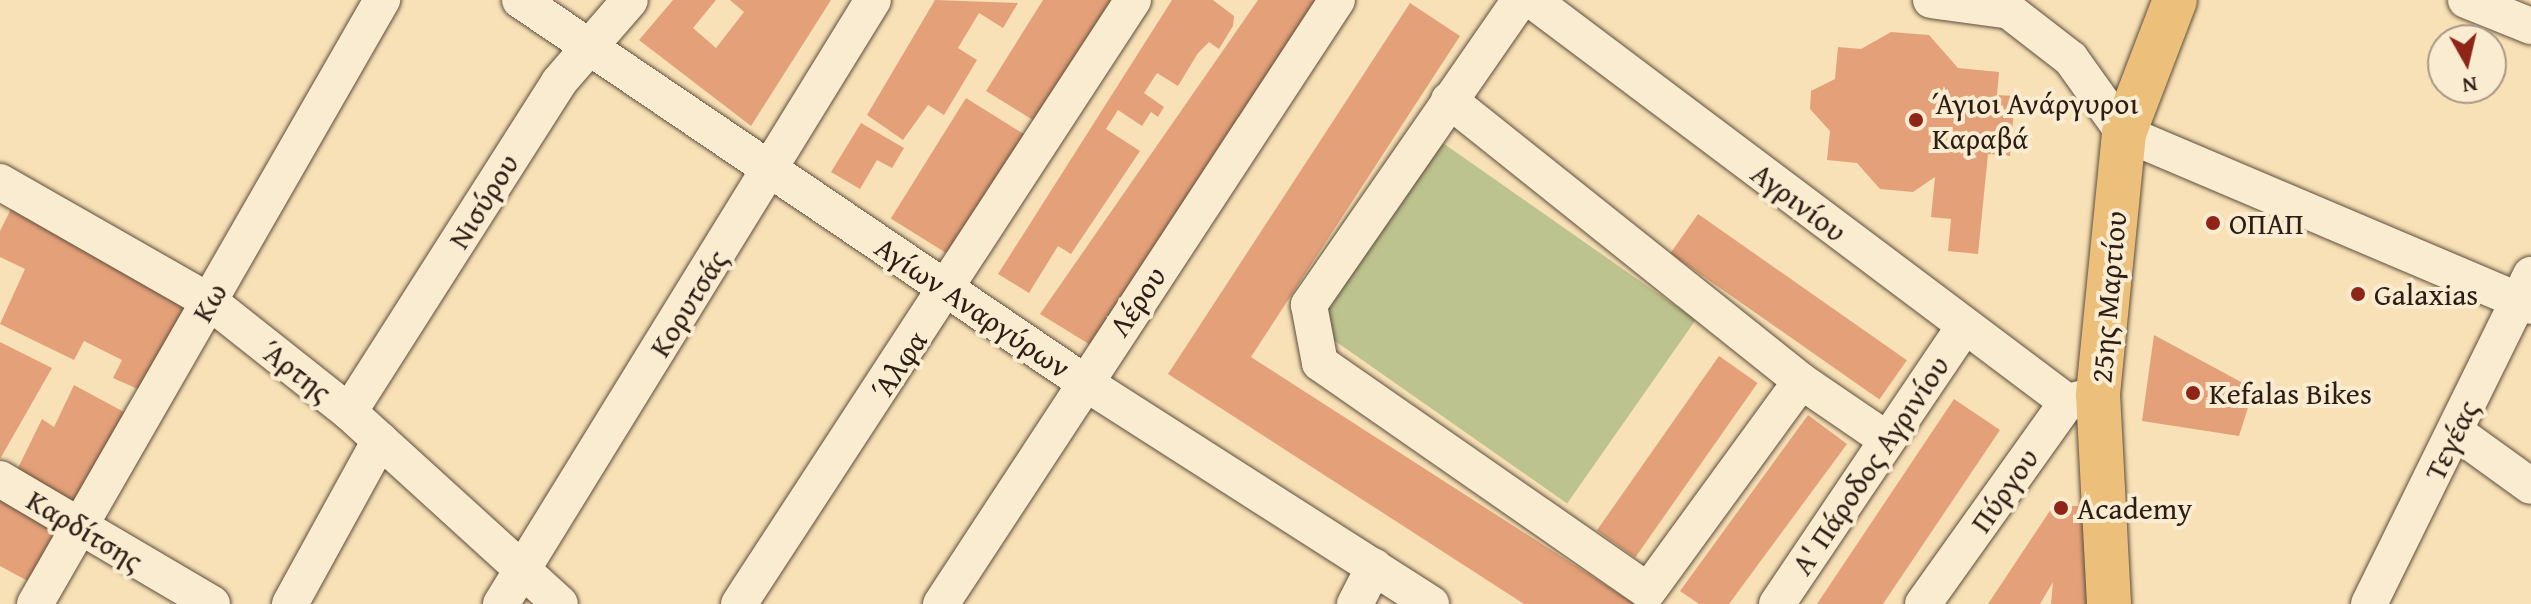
<!DOCTYPE html>
<meta charset="utf-8">
<style>
body{margin:0}
#map{position:relative;width:2531px;height:604px;overflow:hidden;background:#f8e1b6;font-family:"Gentium Book Plus",serif}
div>[style]{position:absolute}
.green>*{inset:0;background:#bdc38e;transform-origin:0 0}
.building>*{inset:0;background:#e4a179;transform-origin:0 0}
.roads{filter:drop-shadow(0 0 2px #5f4e3d) drop-shadow(0 0 2px #5f4e3d)}
.minor>*{height:36px;margin:-18px;padding:0 18px;transform-origin:18px;border-radius:18px;background:#faecd0}
.major>*{height:44px;margin:-22px;padding:0 22px;transform-origin:22px;border-radius:22px;background:#ecc07b}
.dots>*{width:22px;height:22px;translate:-50% -50%;box-sizing:border-box;border:4px solid #faecd0;border-radius:50%}
span{translate:-50% -50%;white-space:nowrap;text-align:center;line-height:1.15;-webkit-text-stroke:8px #faecd0;paint-order:stroke}
.poi-label{font-size:30px;color:#2c1d15}
.left{translate:0 -50%;text-align:left}
.street-label{font-size:30px;color:#2c1d15}
.north{position:absolute;left:2427px;top:24px;width:80px;height:80px;box-sizing:border-box;background:#faecd0;border:2px solid #a89985;border-radius:50%;rotate:172deg;font-size:22px;font-weight:700;line-height:32px;text-align:center;color:#2c1d15}
.north::after{content:'';display:block;margin:auto;width:28px;height:36px;background:#8f2418;clip-path:polygon(50% 0,100% 100%,50% 72%,0 100%)}
</style>
<div id="map">
<div class="green">
<i style="left:1440px;top:141px;width:312px;height:224px;rotate:35deg"></i>
</div>
<div class="building">
<i style="clip-path:polygon(673px 0,716px 0,693px 28px,716px 48px,744px 12px,730px 0,831px 0,751px 126px,639px 40px)"></i>
<i style="clip-path:polygon(935px 0,1018px 3px,1003px 28px,979px 13px,958px 48px,977px 60px,944px 115px,928px 105px,903px 140px,867px 115px)"></i>
<i style="clip-path:polygon(1043px 0,1124px 0,1044px 127px,986px 91px)"></i>
<i style="clip-path:polygon(1172px 0,1213px 0,1234px 16px,1233px 26px,1219px 49px,1209px 42px,1198px 53px,1178px 86px,1157px 73px,1144px 93px,1164px 107px,1158px 117px,1151px 112px,1142px 126px,1118px 110px,1106px 129px,1140px 151px,1071px 254px,1058px 246px,1029px 293px,998px 274px)"></i>
<i style="clip-path:polygon(1258px 0,1329px 0,1097px 349px,1040px 314px)"></i>
<i style="clip-path:polygon(1410px 3px,1460px 36px,1251px 357px,1635px 604px,1524px 604px,1168px 374px)"></i>
<i style="clip-path:polygon(1891px 32px,1929px 35px,1958px 68px,1999px 72px,1997px 95px,2015px 96px,2010px 156px,1988px 154px,1978px 254px,1948px 251px,1951px 219px,1931px 217px,1935px 177px,1913px 192px,1880px 189px,1857px 163px,1827px 160px,1830px 131px,1810px 109px,1811px 91px,1835px 79px,1838px 47px,1861px 49px)"></i>
<i style="left:966px;top:98px;width:79px;height:142px;rotate:32deg"></i>
<i style="clip-path:polygon(861px 123px,904px 148px,892px 168px,877px 160px,860px 189px,831px 172px)"></i>
<i style="clip-path:polygon(15px 201px,204px 311px,149px 394px,113px 378px,122px 360px,84px 341px,74px 360px,0 324px,25px 269px,0 257px,0 231px)"></i>
<i style="left:1698px;top:214px;width:255px;height:48px;rotate:35deg"></i>
<i style="clip-path:polygon(2154px 335px,2254px 389px,2239px 436px,2142px 421px)"></i>
<i style="clip-path:polygon(0 342px,52px 368px,0 459px)"></i>
<i style="left:1719px;top:356px;width:47px;height:213px;rotate:35deg"></i>
<i style="clip-path:polygon(74px 385px,137px 419px,79px 514px,15px 474px,42px 419px,54px 427px)"></i>
<i style="clip-path:polygon(1954px 399px,2000px 430px,1883px 604px,1817px 604px)"></i>
<i style="clip-path:polygon(1808px 415px,1847px 444px,1729px 604px,1699px 604px,1680px 591px)"></i>
<i style="clip-path:polygon(0 491px,70px 534px,39px 587px,0 566px)"></i>
<i style="clip-path:polygon(2053px 506px,2090px 506px,2092px 604px,2051px 604px,2053px 582px,2040px 604px,1988px 604px)"></i>
</div>
<div class="roads">
<div class="minor">
<i style="left:520px;top:0;width:681px;rotate:34.11deg"></i>
<i style="left:1084px;top:382px;width:412px;rotate:32.6deg"></i>
<i style="left:1520px;top:0;width:371px;rotate:124.7deg"></i>
<i style="left:1309px;top:305px;width:59px;rotate:79.3deg"></i>
<i style="left:1320px;top:363px;width:399px;rotate:34.8deg"></i>
<i style="left:1648px;top:591px;width:260px;rotate:-53.9deg"></i>
<i style="left:1532px;top:0;width:669px;rotate:36.92deg"></i>
<i style="left:1931px;top:0;width:75px;rotate:7.7deg"></i>
<i style="left:1995px;top:0;width:96px;rotate:37.8deg"></i>
<i style="left:2071px;top:59px;width:91px;rotate:54.4deg"></i>
<i style="left:2124px;top:133px;width:442px;rotate:23deg"></i>
<i style="left:2466px;top:0;width:70px;rotate:21.8deg"></i>
<i style="left:1449px;top:100px;width:450px;rotate:38.6deg"></i>
<i style="left:1801px;top:381px;width:99px;rotate:34.3deg"></i>
<i style="left:0;top:182px;width:241px;rotate:29.7deg"></i>
<i style="left:209px;top:301px;width:179px;rotate:38.4deg"></i>
<i style="left:349px;top:412px;width:285px;rotate:42.3deg"></i>
<i style="left:349px;top:412px;width:391px;rotate:-57.5deg"></i>
<i style="left:559px;top:82px;width:108px;rotate:-49.1deg"></i>
<i style="left:2456px;top:432px;width:92px;rotate:35.8deg"></i>
<i style="left:0;top:479px;width:246px;rotate:30.5deg"></i>
<i style="left:35px;top:604px;width:697px;rotate:-60.12deg"></i>
<i style="left:290px;top:604px;width:187px;rotate:-61.2deg"></i>
<i style="left:501px;top:604px;width:709px;rotate:-58.37deg"></i>
<i style="left:739px;top:604px;width:721px;rotate:-56.88deg"></i>
<i style="left:941px;top:604px;width:722px;rotate:-56.75deg"></i>
<i style="left:1355px;top:604px;width:42px;rotate:-62.8deg"></i>
<i style="left:1777px;top:604px;width:334px;rotate:-56deg"></i>
<i style="left:1923px;top:604px;width:248px;rotate:-54.5deg"></i>
<i style="left:2067px;top:402px;width:23px;rotate:-13deg"></i>
<i style="left:2369px;top:604px;width:367px;rotate:-63.8deg"></i>
</div>
<div class="major">
<i style="left:2109px;top:604px;width:210px;rotate:-93deg"></i>
<i style="left:2098px;top:394px;width:262px;rotate:-84.3deg"></i>
<i style="left:2124px;top:133px;width:142px;rotate:-69deg"></i>
</div>
</div>
<div class="dots">
<i style="left:1916px;top:120px;background:#8f2418"></i>
<i style="left:2213px;top:223px;background:#8f2418"></i>
<i style="left:2358px;top:294px;background:#8f2418"></i>
<i style="left:2193px;top:393px;background:#8f2418"></i>
<i style="left:2061px;top:508px;background:#8f2418"></i>
</div>
<div class="poi-label">
<span class="left" style="left:1932px;top:120px">Άγιοι Ανάργυροι<br>Καραβά</span>
<span class="left" style="left:2229px;top:223px">ΟΠΑΠ</span>
<span class="left" style="left:2374px;top:294px">Galaxias</span>
<span class="left" style="left:2209px;top:393px">Kefalas Bikes</span>
<span class="left" style="left:2077px;top:508px">Academy</span>
</div>
<div class="street-label">
<span style="left:483px;top:201px;rotate:-58deg">Νισύρου</span>
<span style="left:1799px;top:202px;rotate:37deg">Αγρινίου</span>
<span style="left:2108px;top:297px;rotate:-85deg">25ης Μαρτίου</span>
<span style="left:1137px;top:301px;rotate:-56deg">Λέρου</span>
<span style="left:209px;top:302px;rotate:-60deg">Κω</span>
<span style="left:688px;top:303px;rotate:-58deg">Κορυτσάς</span>
<span style="left:973px;top:307px;rotate:34deg">Αγίων Αναργύρων</span>
<span style="left:899px;top:364px;rotate:-56deg">Άλφα</span>
<span style="left:297px;top:371px;rotate:38deg">Άρτης</span>
<span style="left:2451px;top:440px;rotate:-64deg">Τεγέας</span>
<span style="left:1870px;top:465px;rotate:-56deg">Α' Πάροδος Αγρινίου</span>
<span style="left:2004px;top:490px;rotate:-55deg">Πύργου</span>
<span style="left:85px;top:530px;rotate:31deg">Καρδίτσης</span>
</div>
<div class="north">N</div>
</div>
